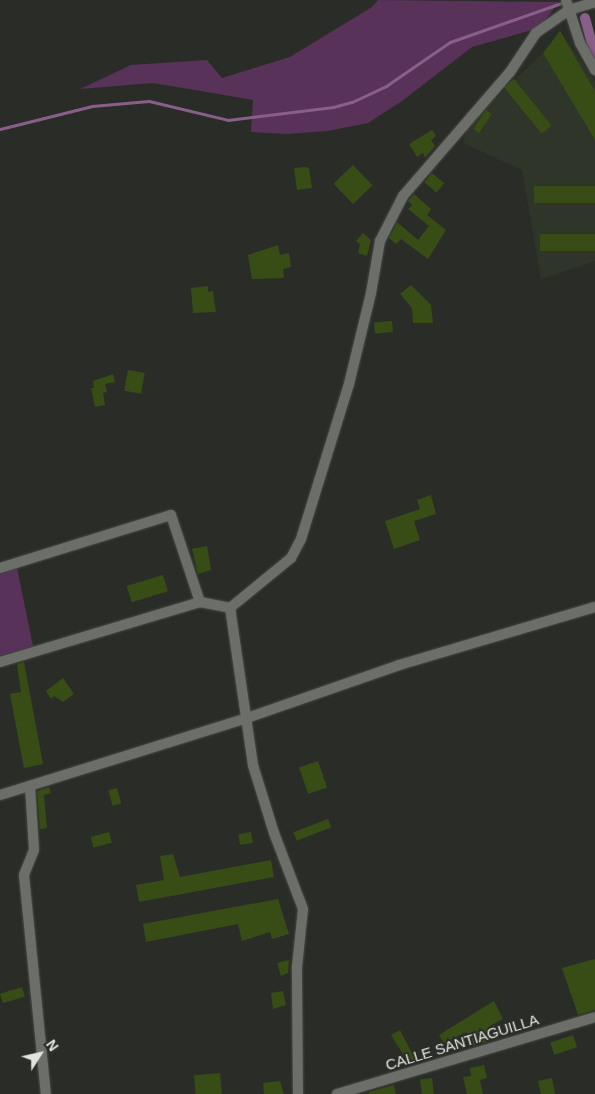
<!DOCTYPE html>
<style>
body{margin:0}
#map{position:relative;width:595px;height:1094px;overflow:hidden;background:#2a2d27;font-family:Helvetica,sans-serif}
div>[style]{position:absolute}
.built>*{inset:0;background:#2f3529}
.green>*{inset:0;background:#583259}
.stream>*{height:3px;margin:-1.5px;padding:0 1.5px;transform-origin:1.5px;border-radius:1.5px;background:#895e89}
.canal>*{height:10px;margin:-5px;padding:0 5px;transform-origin:5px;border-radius:5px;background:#895e89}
.building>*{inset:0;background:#384c16;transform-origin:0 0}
.roads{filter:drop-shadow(0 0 1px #494b46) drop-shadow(0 0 1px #494b46)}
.minor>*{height:10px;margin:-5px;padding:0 5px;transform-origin:5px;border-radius:5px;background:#6c6f69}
span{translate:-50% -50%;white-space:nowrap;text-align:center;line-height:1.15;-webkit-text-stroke:4px #2a2d27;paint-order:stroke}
.street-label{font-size:15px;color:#e2e4e0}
.north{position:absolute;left:15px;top:1029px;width:50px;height:50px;-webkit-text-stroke:4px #2a2d27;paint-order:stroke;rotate:55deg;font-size:14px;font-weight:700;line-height:20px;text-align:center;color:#e2e4e0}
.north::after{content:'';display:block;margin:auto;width:18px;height:22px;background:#e2e4e0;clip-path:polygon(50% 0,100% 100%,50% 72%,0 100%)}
</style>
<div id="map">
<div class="built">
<i style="clip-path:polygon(560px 31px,595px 81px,595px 261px,541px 279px,522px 170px,463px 143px,468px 125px,543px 53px)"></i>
</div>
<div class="green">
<i style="clip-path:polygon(378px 0,559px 2px,539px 28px,472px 47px,402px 101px,368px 123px,327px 131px,287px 134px,251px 132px,253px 100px,201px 91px,153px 83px,80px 89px,131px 65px,207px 60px,222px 78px,290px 57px,372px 7px)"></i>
<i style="clip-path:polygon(17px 568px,33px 646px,0 656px,0 574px)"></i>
</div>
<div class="stream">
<i style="left:0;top:129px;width:95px;rotate:-14deg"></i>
<i style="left:92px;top:106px;width:57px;rotate:-5deg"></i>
<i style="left:149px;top:101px;width:81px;rotate:13.5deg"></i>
<i style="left:228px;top:120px;width:106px;rotate:-7.1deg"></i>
<i style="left:333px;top:107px;width:20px;rotate:-15deg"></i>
<i style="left:352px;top:102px;width:38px;rotate:-25deg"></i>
<i style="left:386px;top:86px;width:78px;rotate:-34.5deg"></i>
<i style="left:450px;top:42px;width:121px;rotate:-19.3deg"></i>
</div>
<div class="canal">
<i style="left:585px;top:18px;width:38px;rotate:75deg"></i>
</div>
<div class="building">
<i style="clip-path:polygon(560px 31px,595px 91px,595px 140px,543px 53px)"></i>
<i style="left:514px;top:79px;width:60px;height:13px;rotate:51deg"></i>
<i style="left:486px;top:110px;width:7px;height:23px;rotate:34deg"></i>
<i style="clip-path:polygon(432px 130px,436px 136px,431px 140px,435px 146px,425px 158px,423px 153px,417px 157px,409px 144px)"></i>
<i style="left:353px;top:165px;width:28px;height:27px;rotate:46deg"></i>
<i style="clip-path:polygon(305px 167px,309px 168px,312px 188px,297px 190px,294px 168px)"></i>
<i style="left:432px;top:173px;width:16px;height:12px;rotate:40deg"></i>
<i style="left:595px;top:186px;width:17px;height:61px;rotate:90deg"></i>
<i style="clip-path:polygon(414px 194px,431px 209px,427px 215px,446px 230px,428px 259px,401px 239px,396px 244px,389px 238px,397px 222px,418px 240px,429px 226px,408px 209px,412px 205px,408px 201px)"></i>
<i style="clip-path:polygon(363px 233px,371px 240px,367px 256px,358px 253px,360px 244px,356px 241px)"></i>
<i style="left:595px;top:234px;width:17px;height:55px;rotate:90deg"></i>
<i style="clip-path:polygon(278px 245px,280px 255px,289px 253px,291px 267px,283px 269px,284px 278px,252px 279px,248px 255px)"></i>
<i style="clip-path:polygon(411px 285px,431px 305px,433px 323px,413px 323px,412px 308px,400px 294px)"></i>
<i style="clip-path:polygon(208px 286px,208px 292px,213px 291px,216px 312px,193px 313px,191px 288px)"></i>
<i style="left:392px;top:321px;width:11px;height:18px;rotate:85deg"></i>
<i style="left:128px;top:370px;width:17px;height:21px;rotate:10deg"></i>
<i style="clip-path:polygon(113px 374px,115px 382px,105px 384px,107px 392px,103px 393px,105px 405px,95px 407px,91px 388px,94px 388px,93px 381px)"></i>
<i style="clip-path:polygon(431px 495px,436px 514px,414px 521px,420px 540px,394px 549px,385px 521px,420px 509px,417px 500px)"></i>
<i style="clip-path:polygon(207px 546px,211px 570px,198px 574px,192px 549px)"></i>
<i style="left:163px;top:575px;width:17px;height:38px;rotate:73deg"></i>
<i style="clip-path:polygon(24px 662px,43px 764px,24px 768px,10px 694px,21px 692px,17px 664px)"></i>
<i style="clip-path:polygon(63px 678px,74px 694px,63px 702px,54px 696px,51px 699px,46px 691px)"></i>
<i style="left:318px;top:761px;width:28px;height:20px;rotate:71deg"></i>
<i style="clip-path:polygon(49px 787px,51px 793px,44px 795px,47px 828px,40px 829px,37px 791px)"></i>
<i style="left:117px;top:788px;width:16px;height:9px;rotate:75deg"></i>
<i style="left:328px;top:819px;width:9px;height:37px;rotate:69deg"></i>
<i style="left:109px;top:832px;width:11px;height:19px;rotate:75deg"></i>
<i style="left:251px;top:832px;width:11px;height:13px;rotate:80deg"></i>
<i style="clip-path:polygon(173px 854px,180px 877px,271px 860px,274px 877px,139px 902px,136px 885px,164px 880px,160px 856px)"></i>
<i style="clip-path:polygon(278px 899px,289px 934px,272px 939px,270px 932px,242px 941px,238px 924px,146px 942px,143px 924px)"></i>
<i style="clip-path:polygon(595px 959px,595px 1010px,578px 1015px,562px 968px)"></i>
<i style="clip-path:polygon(289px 960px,288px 973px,281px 976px,277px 963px)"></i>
<i style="left:22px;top:987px;width:10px;height:23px;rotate:73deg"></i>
<i style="clip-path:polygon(283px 991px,286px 1005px,273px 1009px,271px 993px)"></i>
<i style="clip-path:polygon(494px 1001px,503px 1019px,488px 1027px,492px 1037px,486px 1039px,487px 1042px,472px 1046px,466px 1032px,444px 1043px,439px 1035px)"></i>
<i style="clip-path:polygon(400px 1030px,416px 1061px,409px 1064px,391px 1035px)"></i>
<i style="left:573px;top:1035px;width:13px;height:24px;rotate:72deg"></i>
<i style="clip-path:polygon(484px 1065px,487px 1078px,480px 1080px,483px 1094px,467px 1094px,463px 1077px,471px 1076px,470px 1068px)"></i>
<i style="left:220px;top:1073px;width:21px;height:26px;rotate:85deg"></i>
<i style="left:432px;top:1078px;width:16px;height:12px;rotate:83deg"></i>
<i style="clip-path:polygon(552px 1078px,555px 1094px,541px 1094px,538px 1081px)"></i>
<i style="clip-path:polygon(280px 1081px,284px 1094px,264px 1094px,263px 1083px)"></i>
<i style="clip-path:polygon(394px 1085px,396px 1094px,369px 1094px,369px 1092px)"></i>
</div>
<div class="roads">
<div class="minor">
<i style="left:566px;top:0;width:45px;rotate:72deg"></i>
<i style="left:580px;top:43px;width:31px;rotate:61deg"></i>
<i style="left:0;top:568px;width:179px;rotate:-17.2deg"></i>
<i style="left:171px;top:515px;width:92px;rotate:71.6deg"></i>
<i style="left:0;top:662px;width:209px;rotate:-16.7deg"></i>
<i style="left:200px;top:602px;width:31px;rotate:11deg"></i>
<i style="left:30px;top:786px;width:64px;rotate:86.4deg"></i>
<i style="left:34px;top:850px;width:27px;rotate:112deg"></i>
<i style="left:24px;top:875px;width:220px;rotate:84.3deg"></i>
<i style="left:0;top:795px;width:259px;rotate:-17.3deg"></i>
<i style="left:247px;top:718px;width:161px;rotate:-19.2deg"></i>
<i style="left:399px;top:665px;width:204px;rotate:-16.5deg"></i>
<i style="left:298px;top:1094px;width:127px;rotate:-90.5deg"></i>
<i style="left:297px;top:967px;width:58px;rotate:-84.1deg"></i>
<i style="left:303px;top:909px;width:81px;rotate:-110.9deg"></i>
<i style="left:274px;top:833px;width:71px;rotate:-107.2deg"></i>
<i style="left:253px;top:765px;width:159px;rotate:-98.3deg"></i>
<i style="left:230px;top:608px;width:79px;rotate:-39.3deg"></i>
<i style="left:291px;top:558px;width:21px;rotate:-62deg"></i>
<i style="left:301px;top:539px;width:162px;rotate:-72.8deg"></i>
<i style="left:349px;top:384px;width:94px;rotate:-76.4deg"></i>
<i style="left:371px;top:293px;width:53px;rotate:-80.2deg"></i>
<i style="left:380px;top:241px;width:51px;rotate:-62.9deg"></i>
<i style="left:403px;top:196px;width:164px;rotate:-49.2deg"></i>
<i style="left:510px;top:72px;width:47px;rotate:-56.3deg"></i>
<i style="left:536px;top:33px;width:40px;rotate:-34.9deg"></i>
<i style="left:569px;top:10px;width:27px;rotate:-17deg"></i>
<i style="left:337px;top:1094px;width:269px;rotate:-16.6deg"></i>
</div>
</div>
<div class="street-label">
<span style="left:462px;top:1042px;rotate:-17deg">CALLE SANTIAGUILLA</span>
</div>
<div class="north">N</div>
</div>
